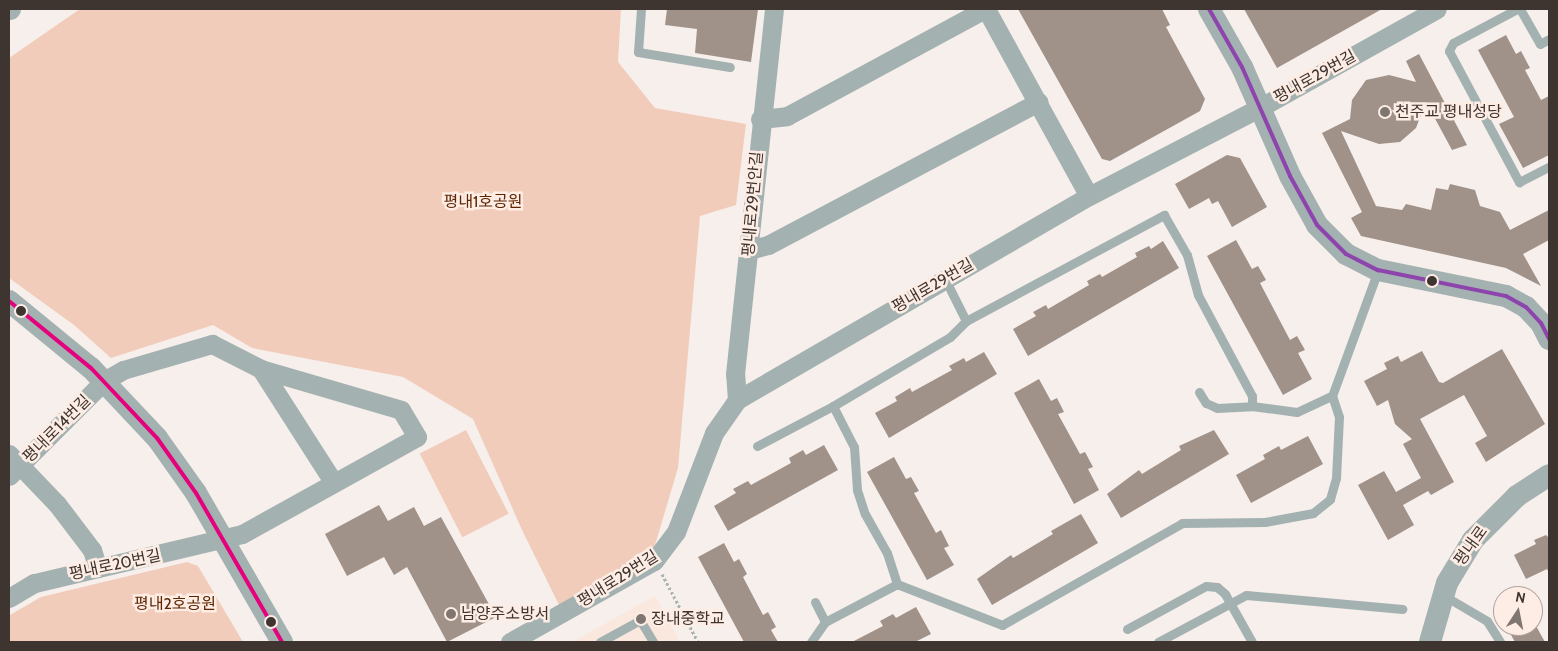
<!DOCTYPE html>
<meta charset="utf-8">
<style>
body{margin:0}
#map{position:relative;width:1558px;height:651px;overflow:hidden;background:#f7efeb;font-family:Cabin,"Noto Sans KR",sans-serif}
div>[style]{position:absolute}
.built>*{inset:0;background:#fae8de}
.green>*{inset:0;background:#f2ccba;transform-origin:0 0}
.building>*{inset:0;background:#a09189}
.path>*{height:3px;margin-top:-1.5px;transform-origin:0;background:repeating-linear-gradient(90deg,#abb2b0 0 2.5px,transparent 0 5px)}
.service>*{height:9px;margin:-4.5px;padding:0 4.5px;transform-origin:4.5px;border-radius:4.5px;background:#a3b2b1}
.minor>*{height:19px;margin:-9.5px;padding:0 9.5px;transform-origin:9.5px;border-radius:9.5px;background:#a3b2b1}
.tertiary>*{height:22px;margin:-11px;padding:0 11px;transform-origin:11px;border-radius:11px;background:#a3b2b1}
.bus-1>*{height:4px;margin:-2px;padding:0 2px;transform-origin:2px;border-radius:2px;background:#e5007d}
.bus-2>*{height:4px;margin:-2px;padding:0 2px;transform-origin:2px;border-radius:2px;background:#8e44ad}
.dots>*{width:14px;height:14px;translate:-50% -50%;box-sizing:border-box;border:2px solid #fdede5;border-radius:50%}
span{translate:-50% -50%;white-space:nowrap;text-align:center;line-height:1.15;-webkit-text-stroke:5px #fdede5;paint-order:stroke}
.street-label{font-size:16px;color:#3f3530}
.poi-label{font-size:16px;color:#3f3530}
.left{translate:0 -50%;text-align:left}
.park-label{font-size:16px;color:#5e2500}
.frame{position:absolute;inset:0;border:10px solid #3f3530;pointer-events:none}
.north{position:absolute;left:1493px;top:586px;width:50px;height:50px;box-sizing:border-box;background:#fdede5;border:1px solid #b1a39d;border-radius:50%;rotate:11deg;font-size:14px;font-weight:700;line-height:20px;text-align:center;color:#3f3530}
.north::after{content:'';display:block;margin:auto;width:18px;height:22px;background:#7f7671;clip-path:polygon(50% 0,100% 100%,50% 72%,0 100%)}
</style>
<div id="map">
<div class="built">
<i style="clip-path:polygon(655px 596px,680px 642px,572px 642px)"></i>
</div>
<div class="green">
<i style="clip-path:polygon(80px 9px,621px 9px,618px 62px,655px 108px,746px 124px,736px 205px,700px 216px,678px 468px,652px 555px,561px 609px,522px 530px,473px 419px,403px 377px,252px 348px,213px 325px,111px 358px,74px 325px,9px 278px,9px 58px)"></i>
<i style="left:466px;top:430px;width:94px;height:52px;rotate:63deg"></i>
<i style="clip-path:polygon(187px 562px,198px 566px,243px 642px,9px 642px,10px 615px,41px 597px)"></i>
</div>
<div class="building">
<i style="clip-path:polygon(667px 9px,758px 9px,751px 62px,695px 53px,697px 29px,665px 25px)"></i>
<i style="clip-path:polygon(1018px 9px,1162px 9px,1170px 25px,1166px 27px,1205px 99px,1200px 111px,1110px 161px,1102px 159px)"></i>
<i style="clip-path:polygon(1244px 9px,1382px 9px,1277px 68px)"></i>
<i style="clip-path:polygon(1506px 35px,1516px 54px,1521px 51px,1530px 68px,1525px 70px,1541px 100px,1549px 96px,1549px 155px,1523px 168px,1499px 124px,1514px 117px,1478px 50px)"></i>
<i style="clip-path:polygon(1419px 54px,1467px 145px,1452px 150px,1426px 102px,1416px 128px,1400px 142px,1379px 144px,1341px 131px,1376px 206px,1402px 210px,1406px 204px,1431px 210px,1436px 188px,1448px 190px,1450px 184px,1475px 190px,1480px 206px,1500px 212px,1510px 230px,1549px 210px,1549px 240px,1523px 254px,1541px 286px,1506px 268px,1361px 236px,1351px 218px,1362px 212px,1322px 133px,1350px 119px,1352px 100px,1366px 80px,1389px 75px,1416px 82px,1406px 61px)"></i>
<i style="clip-path:polygon(1227px 155px,1240px 158px,1267px 207px,1232px 227px,1218px 201px,1212px 204px,1209px 198px,1189px 209px,1175px 184px)"></i>
<i style="clip-path:polygon(1236px 240px,1252px 269px,1258px 266px,1266px 280px,1260px 283px,1290px 340px,1297px 336px,1305px 350px,1298px 353px,1312px 379px,1283px 395px,1207px 256px)"></i>
<i style="clip-path:polygon(1163px 241px,1179px 268px,1028px 356px,1013px 329px,1036px 316px,1033px 312px,1046px 305px,1048px 309px,1089px 285px,1087px 281px,1100px 274px,1102px 277px,1137px 257px,1135px 253px,1149px 246px,1151px 249px)"></i>
<i style="clip-path:polygon(1502px 349px,1545px 424px,1486px 462px,1475px 443px,1487px 436px,1464px 395px,1420px 419px,1454px 482px,1431px 495px,1428px 491px,1403px 505px,1414px 525px,1388px 540px,1358px 485px,1384px 471px,1396px 492px,1421px 478px,1403px 444px,1412px 439px,1395px 424px,1388px 400px,1377px 406px,1364px 381px,1387px 369px,1384px 363px,1398px 356px,1401px 362px,1422px 351px,1439px 382px,1443px 383px)"></i>
<i style="clip-path:polygon(984px 352px,997px 374px,889px 438px,875px 413px,897px 401px,895px 397px,910px 388px,912px 392px,952px 370px,949px 366px,964px 358px,966px 362px)"></i>
<i style="clip-path:polygon(1039px 379px,1051px 401px,1057px 398px,1064px 412px,1058px 414px,1080px 454px,1085px 452px,1093px 467px,1088px 469px,1099px 490px,1074px 504px,1014px 393px)"></i>
<i style="clip-path:polygon(1214px 430px,1229px 454px,1121px 518px,1107px 494px,1139px 470px,1142px 474px,1181px 450px,1179px 446px)"></i>
<i style="clip-path:polygon(1308px 436px,1323px 464px,1251px 503px,1236px 475px,1265px 459px,1263px 455px,1279px 446px,1281px 450px)"></i>
<i style="clip-path:polygon(824px 445px,838px 470px,728px 531px,714px 506px,736px 493px,733px 489px,748px 481px,751px 485px,791px 463px,789px 458px,803px 450px,806px 455px)"></i>
<i style="clip-path:polygon(894px 457px,906px 479px,911px 477px,919px 491px,914px 493px,936px 533px,941px 530px,949px 546px,944px 548px,954px 565px,927px 580px,867px 472px)"></i>
<i style="clip-path:polygon(379px 505px,388px 521px,414px 507px,424px 526px,441px 517px,496px 617px,447px 642px,407px 567px,394px 575px,384px 557px,347px 576px,325px 534px)"></i>
<i style="clip-path:polygon(1081px 514px,1098px 543px,992px 605px,977px 579px,1011px 555px,1013px 558px,1053px 534px,1051px 531px)"></i>
<i style="clip-path:polygon(1546px 535px,1549px 538px,1549px 573px,1547px 569px,1526px 579px,1514px 555px,1536px 544px,1534px 540px)"></i>
<i style="clip-path:polygon(724px 543px,734px 562px,739px 559px,747px 574px,743px 577px,763px 615px,768px 612px,776px 627px,771px 630px,778px 642px,744px 642px,698px 557px)"></i>
<i style="clip-path:polygon(916px 607px,931px 634px,915px 642px,852px 642px,883px 626px,880px 621px,893px 614px,896px 618px)"></i>
<i style="clip-path:polygon(1506px 626px,1536px 626px,1545px 642px,1515px 642px)"></i>
</div>
<div class="path">
<i style="left:662px;top:574px;width:77px;rotate:62.1deg"></i>
</div>
<div class="service">
<i style="left:641px;top:9px;width:43px;rotate:94deg"></i>
<i style="left:638px;top:52px;width:93px;rotate:9.3deg"></i>
<i style="left:1517px;top:9px;width:72px;rotate:152deg"></i>
<i style="left:1453px;top:43px;width:9px;rotate:117deg"></i>
<i style="left:1449px;top:51px;width:149px;rotate:61.9deg"></i>
<i style="left:1519px;top:182px;width:34px;rotate:-27deg"></i>
<i style="left:1520px;top:9px;width:40px;rotate:60.3deg"></i>
<i style="left:1540px;top:44px;width:10px;rotate:-29deg"></i>
<i style="left:945px;top:279px;width:47px;rotate:63.4deg"></i>
<i style="left:1199px;top:392px;width:13px;rotate:58deg"></i>
<i style="left:1206px;top:403px;width:12px;rotate:24deg"></i>
<i style="left:1217px;top:408px;width:35px;rotate:-3deg"></i>
<i style="left:1252px;top:406px;width:45px;rotate:7.6deg"></i>
<i style="left:1297px;top:412px;width:38px;rotate:-25deg"></i>
<i style="left:833px;top:406px;width:46px;rotate:62.9deg"></i>
<i style="left:854px;top:447px;width:43px;rotate:86deg"></i>
<i style="left:857px;top:490px;width:25px;rotate:72deg"></i>
<i style="left:865px;top:514px;width:45px;rotate:60.6deg"></i>
<i style="left:887px;top:553px;width:33px;rotate:72deg"></i>
<i style="left:757px;top:446px;width:86px;rotate:-27.8deg"></i>
<i style="left:833px;top:406px;width:136px;rotate:-30.5deg"></i>
<i style="left:950px;top:337px;width:23px;rotate:-45deg"></i>
<i style="left:966px;top:321px;width:225px;rotate:-28.2deg"></i>
<i style="left:1164px;top:215px;width:46px;rotate:60.1deg"></i>
<i style="left:1187px;top:255px;width:41px;rotate:74.6deg"></i>
<i style="left:1198px;top:295px;width:115px;rotate:61.9deg"></i>
<i style="left:1252px;top:396px;width:10px;rotate:90deg"></i>
<i style="left:1443px;top:595px;width:51px;rotate:30.6deg"></i>
<i style="left:1487px;top:621px;width:25px;rotate:58deg"></i>
<i style="left:815px;top:602px;width:22px;rotate:63deg"></i>
<i style="left:1127px;top:629px;width:90px;rotate:-28.6deg"></i>
<i style="left:1206px;top:586px;width:11px;rotate:5deg"></i>
<i style="left:1217px;top:587px;width:11px;rotate:41deg"></i>
<i style="left:1225px;top:594px;width:55px;rotate:60.6deg"></i>
<i style="left:600px;top:642px;width:46px;rotate:-28.8deg"></i>
<i style="left:640px;top:620px;width:26px;rotate:59deg"></i>
<i style="left:811px;top:642px;width:24px;rotate:-55deg"></i>
<i style="left:825px;top:622px;width:81px;rotate:-27.8deg"></i>
<i style="left:897px;top:584px;width:113px;rotate:21.3deg"></i>
<i style="left:1002px;top:625px;width:207px;rotate:-29.5deg"></i>
<i style="left:1182px;top:523px;width:83px;rotate:-0.7deg"></i>
<i style="left:1265px;top:522px;width:49px;rotate:-10.6deg"></i>
<i style="left:1313px;top:513px;width:22px;rotate:-39deg"></i>
<i style="left:1330px;top:499px;width:22px;rotate:-74deg"></i>
<i style="left:1336px;top:478px;width:61px;rotate:-87.2deg"></i>
<i style="left:1339px;top:417px;width:22px;rotate:-108deg"></i>
<i style="left:1332px;top:396px;width:134px;rotate:-69.9deg"></i>
<i style="left:1158px;top:642px;width:100px;rotate:-28.1deg"></i>
<i style="left:1246px;top:595px;width:157px;rotate:5.1deg"></i>
</div>
<div class="minor">
<i style="left:986px;top:9px;width:213px;rotate:61.2deg"></i>
<i style="left:760px;top:119px;width:27px;rotate:-6deg"></i>
<i style="left:787px;top:116px;width:225px;rotate:-28.4deg"></i>
<i style="left:749px;top:250px;width:20px;rotate:-15deg"></i>
<i style="left:768px;top:245px;width:306px;rotate:-27.9deg"></i>
<i style="left:261px;top:369px;width:135px;rotate:57.4deg"></i>
<i style="left:737px;top:400px;width:26px;rotate:-94deg"></i>
<i style="left:735px;top:374px;width:367px;rotate:-83.9deg"></i>
<i style="left:9px;top:454px;width:69px;rotate:46.2deg"></i>
<i style="left:57px;top:504px;width:58px;rotate:52.7deg"></i>
<i style="left:92px;top:550px;width:19px;rotate:72deg"></i>
<i style="left:9px;top:476px;width:134px;rotate:-45deg"></i>
<i style="left:104px;top:381px;width:22px;rotate:-30deg"></i>
<i style="left:123px;top:370px;width:93px;rotate:-16.3deg"></i>
<i style="left:212px;top:344px;width:55px;rotate:27deg"></i>
<i style="left:261px;top:369px;width:146px;rotate:16.3deg"></i>
<i style="left:401px;top:410px;width:31px;rotate:59deg"></i>
<i style="left:417px;top:437px;width:200px;rotate:151deg"></i>
<i style="left:242px;top:534px;width:214px;rotate:166.7deg"></i>
<i style="left:34px;top:583px;width:29px;rotate:149deg"></i>
<i style="left:510px;top:642px;width:165px;rotate:-29.4deg"></i>
<i style="left:654px;top:561px;width:36px;rotate:-53deg"></i>
<i style="left:676px;top:532px;width:106px;rotate:-69deg"></i>
<i style="left:714px;top:433px;width:40px;rotate:-55.1deg"></i>
<i style="left:737px;top:400px;width:407px;rotate:-30.1deg"></i>
<i style="left:1089px;top:196px;width:194px;rotate:-27.4deg"></i>
<i style="left:1261px;top:107px;width:201px;rotate:-29.1deg"></i>
</div>
<div class="tertiary">
<i style="left:9px;top:9px;width:1px"></i>
<i style="left:1209px;top:9px;width:67px;rotate:60.4deg"></i>
<i style="left:1242px;top:67px;width:119px;rotate:66.2deg"></i>
<i style="left:1290px;top:176px;width:56px;rotate:61.1deg"></i>
<i style="left:1317px;top:225px;width:41px;rotate:45deg"></i>
<i style="left:1346px;top:254px;width:36px;rotate:27deg"></i>
<i style="left:1378px;top:270px;width:131px;rotate:11.5deg"></i>
<i style="left:1506px;top:296px;width:23px;rotate:29deg"></i>
<i style="left:1526px;top:307px;width:22px;rotate:47deg"></i>
<i style="left:1541px;top:323px;width:18px;rotate:63deg"></i>
<i style="left:9px;top:301px;width:106px;rotate:39.3deg"></i>
<i style="left:91px;top:368px;width:96px;rotate:46.7deg"></i>
<i style="left:157px;top:438px;width:67px;rotate:54.7deg"></i>
<i style="left:196px;top:493px;width:172px;rotate:60deg"></i>
<i style="left:1430px;top:642px;width:61px;rotate:-73.9deg"></i>
<i style="left:1447px;top:583px;width:50px;rotate:-58.8deg"></i>
<i style="left:1473px;top:540px;width:62px;rotate:-45deg"></i>
<i style="left:1517px;top:496px;width:38px;rotate:-33deg"></i>
</div>
<div class="bus-1">
<i style="left:9px;top:301px;width:106px;rotate:39.3deg"></i>
<i style="left:91px;top:368px;width:96px;rotate:46.7deg"></i>
<i style="left:157px;top:438px;width:67px;rotate:54.7deg"></i>
<i style="left:196px;top:493px;width:172px;rotate:60deg"></i>
</div>
<div class="bus-2">
<i style="left:1209px;top:9px;width:67px;rotate:60.4deg"></i>
<i style="left:1242px;top:67px;width:119px;rotate:66.2deg"></i>
<i style="left:1290px;top:176px;width:56px;rotate:61.1deg"></i>
<i style="left:1317px;top:225px;width:41px;rotate:45deg"></i>
<i style="left:1346px;top:254px;width:36px;rotate:27deg"></i>
<i style="left:1378px;top:270px;width:131px;rotate:11.5deg"></i>
<i style="left:1506px;top:296px;width:23px;rotate:29deg"></i>
<i style="left:1526px;top:307px;width:22px;rotate:47deg"></i>
<i style="left:1541px;top:323px;width:18px;rotate:63deg"></i>
</div>
<div class="dots">
<i style="left:1385px;top:112px;background:#7f7671"></i>
<i style="left:1432px;top:281px;background:#3f3530"></i>
<i style="left:21px;top:311px;background:#3f3530"></i>
<i style="left:451px;top:614px;background:#7f7671"></i>
<i style="left:641px;top:619px;background:#7f7671"></i>
<i style="left:271px;top:622px;background:#3f3530"></i>
</div>
<div class="street-label">
<span style="left:1315px;top:77px;rotate:-29deg">평내로29번길</span>
<span style="left:753px;top:204px;rotate:-85deg">평내로29번안길</span>
<span style="left:933px;top:286px;rotate:-30deg">평내로29번길</span>
<span style="left:57px;top:429px;rotate:-45deg">평내로14번길</span>
<span style="left:1471px;top:546px;rotate:-54deg">평내로</span>
<span style="left:115px;top:565px;rotate:-12deg">평내로20번길</span>
<span style="left:618px;top:579px;rotate:-32deg">평내로29번길</span>
</div>
<div class="poi-label">
<span class="left" style="left:1395px;top:112px">천주교 평내성당</span>
<span class="left" style="left:461px;top:614px">남양주소방서</span>
<span class="left" style="left:651px;top:619px">장내중학교</span>
</div>
<div class="park-label">
<span style="left:483px;top:202px">평내1호공원</span>
<span style="left:175px;top:604px">평내2호공원</span>
</div>
<div class="frame"></div>
<div class="north">N</div>
</div>
